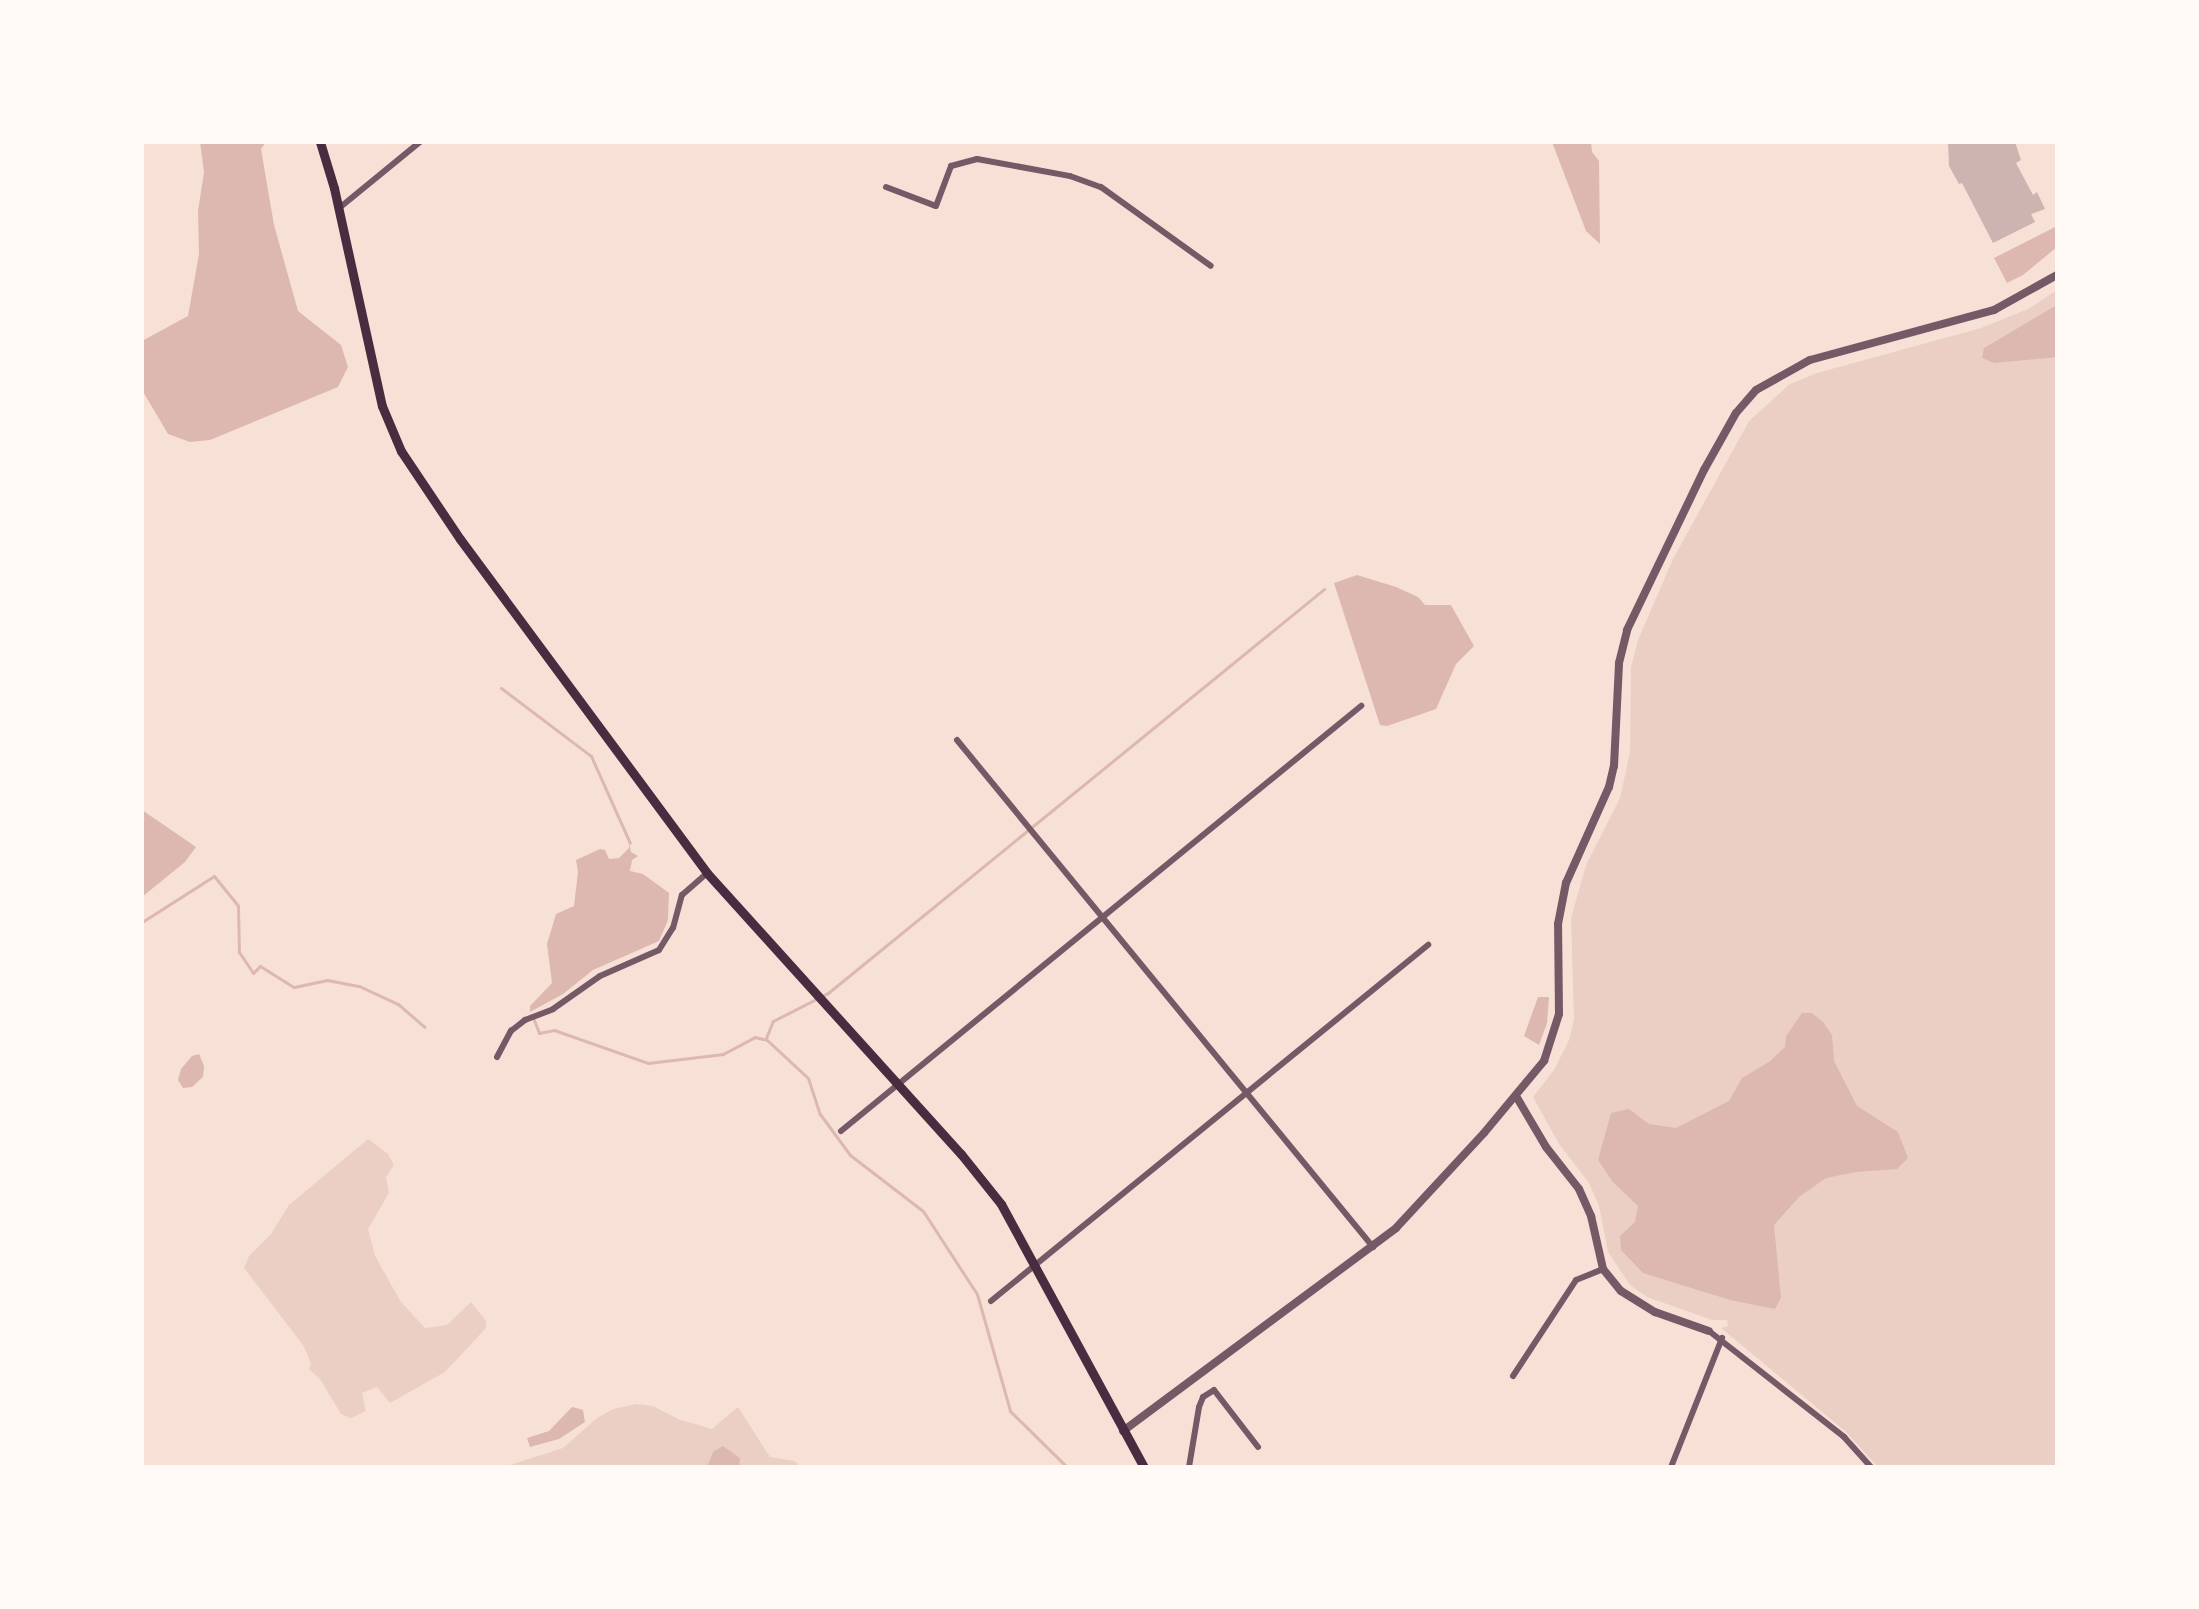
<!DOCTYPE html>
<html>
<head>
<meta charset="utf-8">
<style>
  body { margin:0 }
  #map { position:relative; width:2199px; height:1609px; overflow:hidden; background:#f7e1d7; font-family:"Varela Round",sans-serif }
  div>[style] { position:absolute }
  .green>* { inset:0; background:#ebcfc5 }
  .water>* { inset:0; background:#dcb8b0 }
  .stream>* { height:3px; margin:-1.5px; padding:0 1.5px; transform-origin:1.5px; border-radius:1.5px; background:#dcb8b0 }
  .building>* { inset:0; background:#ccb4b1 }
  .minor>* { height:6px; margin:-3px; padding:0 3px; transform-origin:3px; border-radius:3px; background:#755966 }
  .tertiary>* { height:8px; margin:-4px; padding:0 4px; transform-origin:4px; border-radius:4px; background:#755966 }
  .secondary>* { height:9px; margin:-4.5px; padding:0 4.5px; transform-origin:4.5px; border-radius:4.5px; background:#4a2c40 }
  span { translate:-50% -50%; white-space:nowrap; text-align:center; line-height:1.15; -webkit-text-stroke:6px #fffaf5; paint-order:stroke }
  .frame { position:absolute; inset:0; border:144px solid #fffaf5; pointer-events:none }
</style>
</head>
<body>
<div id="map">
  <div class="green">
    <i style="clip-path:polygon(2057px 290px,2057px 1467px,1878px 1467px,1845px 1431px,1721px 1328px,1728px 1326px,1727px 1320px,1712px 1320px,1647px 1297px,1630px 1285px,1608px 1252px,1599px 1206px,1589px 1183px,1559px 1144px,1533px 1097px,1554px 1070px,1569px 1040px,1574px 1019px,1571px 918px,1586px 865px,1620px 798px,1630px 752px,1631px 667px,1638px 640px,1673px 559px,1749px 421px,1790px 384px,1817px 373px,1981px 328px,2028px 309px)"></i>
    <i style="clip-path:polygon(368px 1139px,388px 1154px,394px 1165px,386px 1177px,389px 1193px,368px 1229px,375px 1256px,401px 1302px,425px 1328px,447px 1325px,471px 1302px,486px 1321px,486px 1328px,445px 1372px,390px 1403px,377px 1387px,362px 1393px,366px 1411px,351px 1418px,341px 1414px,320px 1379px,309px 1369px,311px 1363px,303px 1345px,244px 1268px,249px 1256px,271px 1234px,289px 1205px)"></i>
    <i style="clip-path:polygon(636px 1404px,653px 1406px,678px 1419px,712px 1429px,738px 1407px,770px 1457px,795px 1461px,800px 1467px,510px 1465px,563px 1448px,597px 1418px,613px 1409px)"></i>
  </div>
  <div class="water">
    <i style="clip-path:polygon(200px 142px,266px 142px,261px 149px,274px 225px,298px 311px,341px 345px,348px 367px,338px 387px,210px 440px,190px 442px,168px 434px,142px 390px,142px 341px,188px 316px,199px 254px,198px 211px,204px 172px)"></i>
    <i style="clip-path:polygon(1552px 142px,1591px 142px,1592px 152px,1599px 161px,1600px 244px,1586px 231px)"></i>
    <i style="clip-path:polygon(2055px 227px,2057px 247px,2023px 275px,2007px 283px,1994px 258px)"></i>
    <i style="clip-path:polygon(2057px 305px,2057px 357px,1994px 363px,1982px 358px,1984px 348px)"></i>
    <i style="clip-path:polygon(1357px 575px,1396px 587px,1418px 597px,1425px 605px,1451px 605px,1474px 646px,1456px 664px,1436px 709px,1387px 726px,1380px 725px,1334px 583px)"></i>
    <i style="clip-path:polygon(142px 810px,196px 847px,185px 862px,142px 897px)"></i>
    <i style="clip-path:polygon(629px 842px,631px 852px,638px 856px,632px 860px,630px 871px,643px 874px,669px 893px,668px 920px,659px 941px,593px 970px,563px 994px,530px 1012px,530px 1006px,552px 983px,547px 944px,556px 914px,574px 906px,578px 872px,576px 860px,600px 849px,605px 850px,609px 859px,619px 858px,629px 848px)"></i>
    <i style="clip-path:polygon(1538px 997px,1549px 997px,1547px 1023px,1539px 1045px,1524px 1036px)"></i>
    <i style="clip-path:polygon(1802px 1013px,1812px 1013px,1823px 1022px,1832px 1035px,1834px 1061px,1857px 1106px,1898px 1132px,1908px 1158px,1897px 1169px,1856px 1172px,1826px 1178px,1799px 1197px,1774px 1225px,1781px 1298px,1775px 1309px,1730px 1300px,1643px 1273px,1621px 1250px,1620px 1236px,1635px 1222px,1638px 1206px,1612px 1181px,1598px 1160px,1611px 1113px,1629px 1109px,1649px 1124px,1676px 1128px,1729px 1101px,1742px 1078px,1769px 1062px,1785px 1047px,1786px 1036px)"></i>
    <i style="clip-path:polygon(199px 1054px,204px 1066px,203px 1077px,192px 1087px,183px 1088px,178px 1080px,181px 1069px,192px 1056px)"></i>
    <i style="clip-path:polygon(572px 1407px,583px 1410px,585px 1422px,559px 1439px,530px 1447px,527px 1438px,549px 1431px)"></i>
    <i style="clip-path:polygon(723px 1446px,740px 1458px,739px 1467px,707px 1467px,713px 1452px)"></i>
  </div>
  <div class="stream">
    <i style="left:501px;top:688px;width:113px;rotate:37.1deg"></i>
    <i style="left:591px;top:756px;width:95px;rotate:65.9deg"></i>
    <i style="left:142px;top:922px;width:85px;rotate:-32.6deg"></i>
    <i style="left:214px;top:876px;width:38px;rotate:51deg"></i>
    <i style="left:238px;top:906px;width:46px;rotate:88.8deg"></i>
    <i style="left:239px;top:952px;width:25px;rotate:56deg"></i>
    <i style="left:253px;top:973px;width:10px;rotate:-45deg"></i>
    <i style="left:260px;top:966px;width:40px;rotate:32deg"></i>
    <i style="left:294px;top:987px;width:34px;rotate:-12deg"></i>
    <i style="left:327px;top:980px;width:33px;rotate:11deg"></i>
    <i style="left:359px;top:986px;width:43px;rotate:24.8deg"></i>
    <i style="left:398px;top:1004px;width:35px;rotate:41deg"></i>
    <i style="left:534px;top:1020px;width:14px;rotate:69deg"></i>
    <i style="left:539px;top:1033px;width:15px;rotate:-11deg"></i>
    <i style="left:554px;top:1030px;width:100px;rotate:19.3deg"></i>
    <i style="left:648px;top:1063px;width:76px;rotate:-6.8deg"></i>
    <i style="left:723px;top:1054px;width:36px;rotate:-28deg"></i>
    <i style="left:755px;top:1037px;width:12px;rotate:14deg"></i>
    <i style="left:767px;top:1040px;width:56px;rotate:42.8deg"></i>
    <i style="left:808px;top:1078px;width:38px;rotate:72deg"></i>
    <i style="left:820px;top:1114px;width:51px;rotate:53.8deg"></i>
    <i style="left:850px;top:1155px;width:92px;rotate:37.5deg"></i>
    <i style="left:923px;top:1211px;width:99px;rotate:57deg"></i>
    <i style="left:977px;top:1294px;width:122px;rotate:74.2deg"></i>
    <i style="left:1010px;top:1411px;width:80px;rotate:44.5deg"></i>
    <i style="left:766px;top:1038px;width:18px;rotate:-68deg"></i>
    <i style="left:773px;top:1021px;width:62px;rotate:-27deg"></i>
    <i style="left:828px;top:993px;width:640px;rotate:-39.16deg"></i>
  </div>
  <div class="building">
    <i style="clip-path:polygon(1948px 142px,2015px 142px,2021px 160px,2016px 163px,2033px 195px,2037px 192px,2045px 209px,2031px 214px,2035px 222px,1993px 243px,1962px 183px,1959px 184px,1949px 166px)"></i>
  </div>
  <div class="minor">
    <i style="left:886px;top:187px;width:53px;rotate:20.8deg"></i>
    <i style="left:936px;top:206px;width:43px;rotate:-69.4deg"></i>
    <i style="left:951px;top:166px;width:27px;rotate:-15deg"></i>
    <i style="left:977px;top:159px;width:95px;rotate:10.4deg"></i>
    <i style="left:1070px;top:176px;width:33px;rotate:20deg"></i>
    <i style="left:1101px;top:187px;width:135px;rotate:35.7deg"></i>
    <i style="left:338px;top:209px;width:106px;rotate:-39.3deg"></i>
    <i style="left:957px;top:740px;width:656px;rotate:50.63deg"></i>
    <i style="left:497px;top:1057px;width:30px;rotate:-62deg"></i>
    <i style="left:511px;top:1031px;width:18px;rotate:-38deg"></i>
    <i style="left:525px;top:1020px;width:30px;rotate:-21deg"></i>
    <i style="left:553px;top:1009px;width:57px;rotate:-35.1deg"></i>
    <i style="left:600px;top:976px;width:64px;rotate:-23.8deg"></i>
    <i style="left:659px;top:950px;width:26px;rotate:-58deg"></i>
    <i style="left:673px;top:928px;width:34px;rotate:-75deg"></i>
    <i style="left:682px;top:895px;width:33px;rotate:-41deg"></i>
    <i style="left:841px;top:1131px;width:672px;rotate:-39.26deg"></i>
    <i style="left:991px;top:1301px;width:564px;rotate:-39.17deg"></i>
    <i style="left:1709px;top:1331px;width:172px;rotate:38.1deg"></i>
    <i style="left:1844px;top:1437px;width:40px;rotate:48deg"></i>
    <i style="left:1513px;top:1376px;width:115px;rotate:-56.7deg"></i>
    <i style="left:1576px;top:1280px;width:29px;rotate:-22deg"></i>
    <i style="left:1189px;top:1467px;width:61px;rotate:-80.5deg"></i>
    <i style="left:1199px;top:1407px;width:11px;rotate:-68deg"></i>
    <i style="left:1203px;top:1397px;width:13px;rotate:-32deg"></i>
    <i style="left:1214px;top:1390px;width:72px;rotate:52.3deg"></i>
    <i style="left:1671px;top:1467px;width:139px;rotate:-68.4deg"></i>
  </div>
  <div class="tertiary">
    <i style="left:1516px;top:1096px;width:59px;rotate:59.5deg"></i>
    <i style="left:1546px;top:1147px;width:53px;rotate:51.8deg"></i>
    <i style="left:1579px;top:1189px;width:30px;rotate:66deg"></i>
    <i style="left:1591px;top:1216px;width:54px;rotate:77.2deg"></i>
    <i style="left:1603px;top:1269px;width:28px;rotate:51deg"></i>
    <i style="left:1621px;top:1291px;width:40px;rotate:32deg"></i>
    <i style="left:1655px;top:1312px;width:57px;rotate:19.4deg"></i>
    <i style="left:1123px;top:1431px;width:340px;rotate:-36.6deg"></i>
    <i style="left:1396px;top:1228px;width:129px;rotate:-47.2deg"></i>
    <i style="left:1484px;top:1133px;width:94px;rotate:-50.2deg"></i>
    <i style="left:1544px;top:1061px;width:49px;rotate:-72.3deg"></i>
    <i style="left:1559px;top:1014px;width:90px;rotate:-90.6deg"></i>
    <i style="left:1558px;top:924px;width:42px;rotate:-79deg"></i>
    <i style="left:1566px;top:883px;width:105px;rotate:-65.9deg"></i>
    <i style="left:1609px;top:787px;width:22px;rotate:-77deg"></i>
    <i style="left:1614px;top:766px;width:103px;rotate:-87.2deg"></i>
    <i style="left:1619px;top:663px;width:34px;rotate:-76deg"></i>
    <i style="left:1627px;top:630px;width:178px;rotate:-64.3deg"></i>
    <i style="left:1704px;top:470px;width:65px;rotate:-60.7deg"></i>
    <i style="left:1736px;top:413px;width:30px;rotate:-49deg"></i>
    <i style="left:1756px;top:390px;width:62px;rotate:-29.1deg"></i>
    <i style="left:1810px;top:360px;width:191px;rotate:-15.2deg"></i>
    <i style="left:1994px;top:310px;width:72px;rotate:-29.1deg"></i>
  </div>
  <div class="secondary">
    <i style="left:320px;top:142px;width:48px;rotate:73.1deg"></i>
    <i style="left:334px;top:188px;width:223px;rotate:77.6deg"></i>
    <i style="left:382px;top:406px;width:49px;rotate:67.1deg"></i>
    <i style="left:401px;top:451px;width:106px;rotate:56.2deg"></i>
    <i style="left:460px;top:539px;width:415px;rotate:53.5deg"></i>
    <i style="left:707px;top:873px;width:379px;rotate:47.9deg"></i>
    <i style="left:961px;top:1154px;width:64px;rotate:51.3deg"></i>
    <i style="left:1001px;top:1204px;width:299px;rotate:61.5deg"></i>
  </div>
  <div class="frame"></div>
</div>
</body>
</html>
